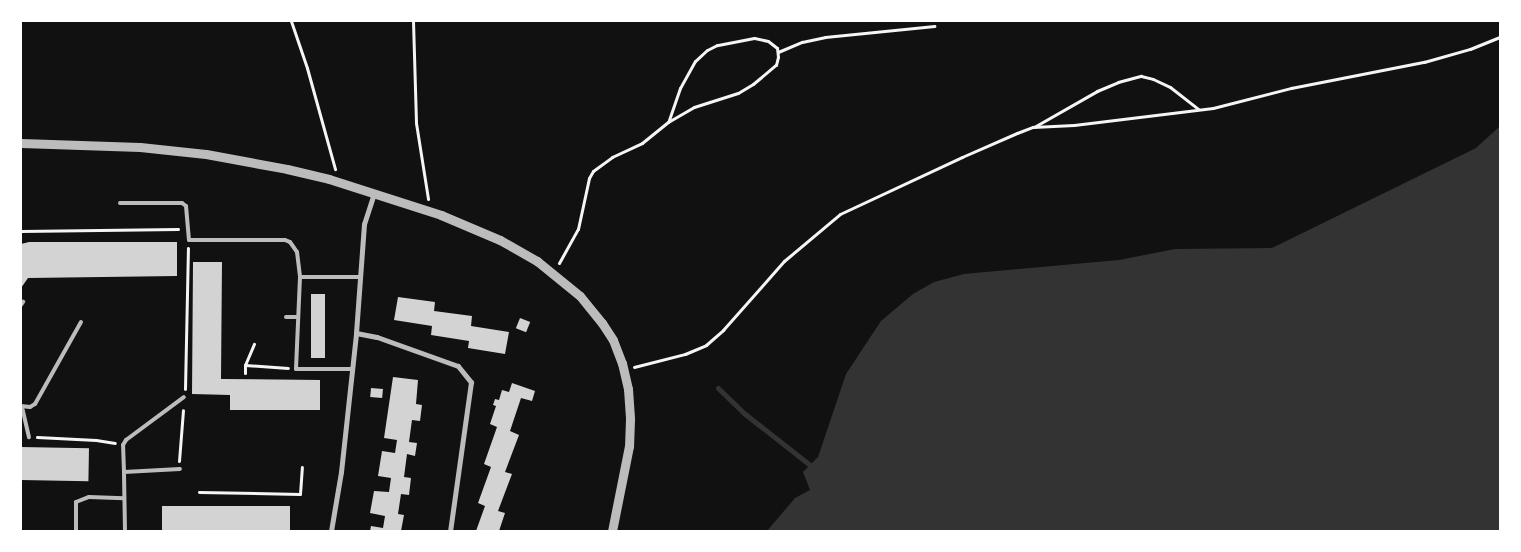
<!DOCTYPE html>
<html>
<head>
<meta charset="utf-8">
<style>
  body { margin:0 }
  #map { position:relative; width:1521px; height:552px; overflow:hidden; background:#111; font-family:Karla,sans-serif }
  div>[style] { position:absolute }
  .water>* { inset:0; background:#333 }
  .stream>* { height:5px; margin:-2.5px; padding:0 2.5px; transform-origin:2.5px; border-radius:2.5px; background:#333 }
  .building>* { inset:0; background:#d3d3d3; transform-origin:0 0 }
  .path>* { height:3px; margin:-1.5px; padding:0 1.5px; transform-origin:1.5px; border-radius:1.5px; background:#f5f5f5 }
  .service>* { height:4px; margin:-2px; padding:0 2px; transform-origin:2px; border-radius:2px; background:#bcbcbc }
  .minor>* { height:5px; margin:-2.5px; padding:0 2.5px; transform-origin:2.5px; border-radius:2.5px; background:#bcbcbc }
  .tertiary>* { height:9px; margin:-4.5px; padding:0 4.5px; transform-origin:4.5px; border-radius:4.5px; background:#bcbcbc }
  span { translate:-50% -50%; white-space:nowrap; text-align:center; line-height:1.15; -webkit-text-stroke:4px #fff; paint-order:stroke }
  .frame { position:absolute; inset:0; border:22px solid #fff; pointer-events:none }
</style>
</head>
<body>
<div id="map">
  <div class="water">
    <i style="clip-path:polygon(1500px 126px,1500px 531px,767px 531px,795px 498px,810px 490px,803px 472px,818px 457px,846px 374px,881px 321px,913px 294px,934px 282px,964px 274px,1119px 260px,1175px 249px,1272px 248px,1476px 148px)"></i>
  </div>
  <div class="stream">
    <i style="left:718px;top:388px;width:37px;rotate:44deg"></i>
    <i style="left:745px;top:414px;width:83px;rotate:38.1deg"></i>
  </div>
  <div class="building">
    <i style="clip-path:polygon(29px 242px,177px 242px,177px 276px,28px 278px,21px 288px,21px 244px)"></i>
    <i style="clip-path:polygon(193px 262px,222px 262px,221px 379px,320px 380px,320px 410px,230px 410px,230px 395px,192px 394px)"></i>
    <i style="left:311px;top:294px;width:14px;height:64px"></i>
    <i style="clip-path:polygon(398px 297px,435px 302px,434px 311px,472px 316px,471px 326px,509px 332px,505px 354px,468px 348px,469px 341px,431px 335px,432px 326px,394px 320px)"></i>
    <i style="left:520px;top:318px;width:11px;height:11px;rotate:22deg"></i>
    <i style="clip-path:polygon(393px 377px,418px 380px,416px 404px,422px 405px,420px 421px,412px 420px,409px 442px,417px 443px,415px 456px,407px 454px,404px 477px,411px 478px,409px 495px,401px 494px,398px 514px,404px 515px,401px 531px,370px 531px,371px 526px,383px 528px,385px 516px,370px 513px,374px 491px,389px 492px,391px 478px,378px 476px,382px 451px,395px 453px,397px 440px,384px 438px)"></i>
    <i style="clip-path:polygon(512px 383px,535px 391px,532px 401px,521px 398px,510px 431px,519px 435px,505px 472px,512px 474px,498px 511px,505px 513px,499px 531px,476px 531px,485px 506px,478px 503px,491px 467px,484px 464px,497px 427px,490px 424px,496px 406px,493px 405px,495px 399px,499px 400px,502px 390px,509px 392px)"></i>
    <i style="left:371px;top:388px;width:12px;height:9px;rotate:5deg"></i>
    <i style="left:21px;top:447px;width:68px;height:33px;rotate:1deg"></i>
    <i style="left:162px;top:506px;width:128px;height:25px"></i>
  </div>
  <div class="path">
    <i style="left:291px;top:21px;width:50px;rotate:71.2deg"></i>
    <i style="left:307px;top:68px;width:105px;rotate:74.5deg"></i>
    <i style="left:413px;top:21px;width:102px;rotate:88.3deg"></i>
    <i style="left:416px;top:123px;width:77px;rotate:81deg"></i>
    <i style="left:778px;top:52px;width:26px;rotate:-23deg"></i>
    <i style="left:802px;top:42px;width:24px;rotate:-12deg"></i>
    <i style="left:825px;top:37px;width:110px;rotate:-5.8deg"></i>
    <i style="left:1034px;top:127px;width:73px;rotate:-29.7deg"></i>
    <i style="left:1097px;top:91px;width:23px;rotate:-23deg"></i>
    <i style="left:1118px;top:82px;width:24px;rotate:-15deg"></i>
    <i style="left:1141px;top:76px;width:12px;rotate:14deg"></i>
    <i style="left:1153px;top:79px;width:19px;rotate:25deg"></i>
    <i style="left:1170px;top:87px;width:36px;rotate:38deg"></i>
    <i style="left:21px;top:231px;width:157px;rotate:-0.7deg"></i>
    <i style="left:559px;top:263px;width:39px;rotate:-61deg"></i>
    <i style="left:578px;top:229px;width:52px;rotate:-77.8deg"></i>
    <i style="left:589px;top:178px;width:8px;rotate:-60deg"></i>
    <i style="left:593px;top:171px;width:24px;rotate:-36deg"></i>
    <i style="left:612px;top:157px;width:33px;rotate:-25deg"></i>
    <i style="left:642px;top:143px;width:33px;rotate:-39deg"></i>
    <i style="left:668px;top:122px;width:30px;rotate:-30deg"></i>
    <i style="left:694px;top:107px;width:46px;rotate:-17.7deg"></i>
    <i style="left:738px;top:93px;width:17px;rotate:-31deg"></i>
    <i style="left:753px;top:84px;width:30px;rotate:-40deg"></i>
    <i style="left:776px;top:65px;width:8px;rotate:-76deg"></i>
    <i style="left:778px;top:57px;width:9px;rotate:-96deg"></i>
    <i style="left:777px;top:48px;width:11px;rotate:-142deg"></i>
    <i style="left:768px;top:41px;width:14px;rotate:-168deg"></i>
    <i style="left:754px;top:38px;width:38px;rotate:169deg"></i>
    <i style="left:717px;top:45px;width:11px;rotate:153deg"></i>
    <i style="left:707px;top:50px;width:16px;rotate:137deg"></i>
    <i style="left:695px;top:61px;width:31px;rotate:119deg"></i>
    <i style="left:680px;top:88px;width:36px;rotate:109deg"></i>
    <i style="left:245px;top:365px;width:43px;rotate:4deg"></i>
    <i style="left:634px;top:367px;width:53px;rotate:-14.3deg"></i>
    <i style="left:685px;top:354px;width:23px;rotate:-23deg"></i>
    <i style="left:706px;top:345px;width:23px;rotate:-41deg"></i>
    <i style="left:723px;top:330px;width:92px;rotate:-48.5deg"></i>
    <i style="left:784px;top:261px;width:73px;rotate:-40deg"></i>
    <i style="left:840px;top:214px;width:135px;rotate:-25deg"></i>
    <i style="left:962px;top:157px;width:60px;rotate:-23.6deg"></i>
    <i style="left:1017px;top:133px;width:17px;rotate:-21deg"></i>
    <i style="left:1033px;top:127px;width:41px;rotate:-2.8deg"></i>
    <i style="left:1074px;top:125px;width:140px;rotate:-7deg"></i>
    <i style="left:1213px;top:108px;width:81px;rotate:-14.4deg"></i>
    <i style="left:1291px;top:88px;width:136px;rotate:-11.1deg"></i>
    <i style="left:1424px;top:62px;width:48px;rotate:-15.8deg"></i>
    <i style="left:1470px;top:49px;width:32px;rotate:-22deg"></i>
    <i style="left:245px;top:373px;width:8px;rotate:-90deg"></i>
    <i style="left:245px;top:365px;width:23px;rotate:-67deg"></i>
    <i style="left:185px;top:389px;width:141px;rotate:-88.8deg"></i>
    <i style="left:37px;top:437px;width:59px;rotate:2.9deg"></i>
    <i style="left:96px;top:440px;width:19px;rotate:9deg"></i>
    <i style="left:179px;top:461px;width:51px;rotate:-85.5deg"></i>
    <i style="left:199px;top:492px;width:101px;rotate:1.1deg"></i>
    <i style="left:300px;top:494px;width:27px;rotate:-86deg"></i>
  </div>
  <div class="service">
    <i style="left:120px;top:203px;width:62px"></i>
    <i style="left:182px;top:203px;width:5px;rotate:37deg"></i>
    <i style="left:186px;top:206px;width:34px;rotate:85deg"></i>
    <i style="left:189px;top:240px;width:96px"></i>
    <i style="left:285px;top:240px;width:5px;rotate:22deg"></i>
    <i style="left:290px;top:242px;width:12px;rotate:55deg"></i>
    <i style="left:297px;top:252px;width:25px;rotate:83deg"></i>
    <i style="left:300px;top:277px;width:92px;rotate:92.5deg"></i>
    <i style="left:296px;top:369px;width:56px"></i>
    <i style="left:300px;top:277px;width:61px"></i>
    <i style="left:21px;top:305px;width:4px;rotate:-56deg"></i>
    <i style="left:286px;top:317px;width:12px"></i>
    <i style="left:21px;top:406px;width:9px;rotate:6deg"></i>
    <i style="left:30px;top:407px;width:6px;rotate:-31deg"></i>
    <i style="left:35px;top:404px;width:94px;rotate:-60.7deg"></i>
    <i style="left:22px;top:407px;width:31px;rotate:77deg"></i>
    <i style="left:124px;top:472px;width:27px;rotate:-92deg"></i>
    <i style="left:123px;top:445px;width:6px;rotate:-59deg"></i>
    <i style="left:126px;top:440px;width:72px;rotate:-36.6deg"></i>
    <i style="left:76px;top:531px;width:29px;rotate:-90deg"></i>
    <i style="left:76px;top:502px;width:14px;rotate:-21deg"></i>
    <i style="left:89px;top:497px;width:35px;rotate:2deg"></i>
    <i style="left:125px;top:531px;width:59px;rotate:-91deg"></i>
    <i style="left:124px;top:472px;width:56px;rotate:-3.1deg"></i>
  </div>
  <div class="minor">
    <i style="left:356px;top:333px;width:21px;rotate:11deg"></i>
    <i style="left:377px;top:337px;width:86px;rotate:19.7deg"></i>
    <i style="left:458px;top:366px;width:21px;rotate:51deg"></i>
    <i style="left:471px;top:382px;width:150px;rotate:98deg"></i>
    <i style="left:331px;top:531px;width:60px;rotate:-80.4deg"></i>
    <i style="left:341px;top:472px;width:140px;rotate:-83.8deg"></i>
    <i style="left:356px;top:333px;width:109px;rotate:-85.8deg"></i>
    <i style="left:364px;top:224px;width:33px;rotate:-72deg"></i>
  </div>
  <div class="tertiary">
    <i style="left:21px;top:143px;width:119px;rotate:1.9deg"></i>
    <i style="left:140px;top:147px;width:66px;rotate:6.1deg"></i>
    <i style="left:206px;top:154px;width:82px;rotate:10.5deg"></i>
    <i style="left:287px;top:169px;width:43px;rotate:13.4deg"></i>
    <i style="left:329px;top:179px;width:118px;rotate:17.8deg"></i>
    <i style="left:441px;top:215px;width:64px;rotate:23deg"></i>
    <i style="left:500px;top:240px;width:43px;rotate:29.6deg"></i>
    <i style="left:537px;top:261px;width:55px;rotate:39.1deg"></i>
    <i style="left:580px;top:296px;width:35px;rotate:51deg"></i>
    <i style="left:602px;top:323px;width:20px;rotate:57deg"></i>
    <i style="left:613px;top:340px;width:25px;rotate:69deg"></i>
    <i style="left:622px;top:363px;width:27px;rotate:77deg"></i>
    <i style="left:628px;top:389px;width:30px;rotate:86deg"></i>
    <i style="left:630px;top:419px;width:27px;rotate:92deg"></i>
    <i style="left:629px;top:446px;width:87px;rotate:101.3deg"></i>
  </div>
  <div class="frame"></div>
</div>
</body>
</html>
